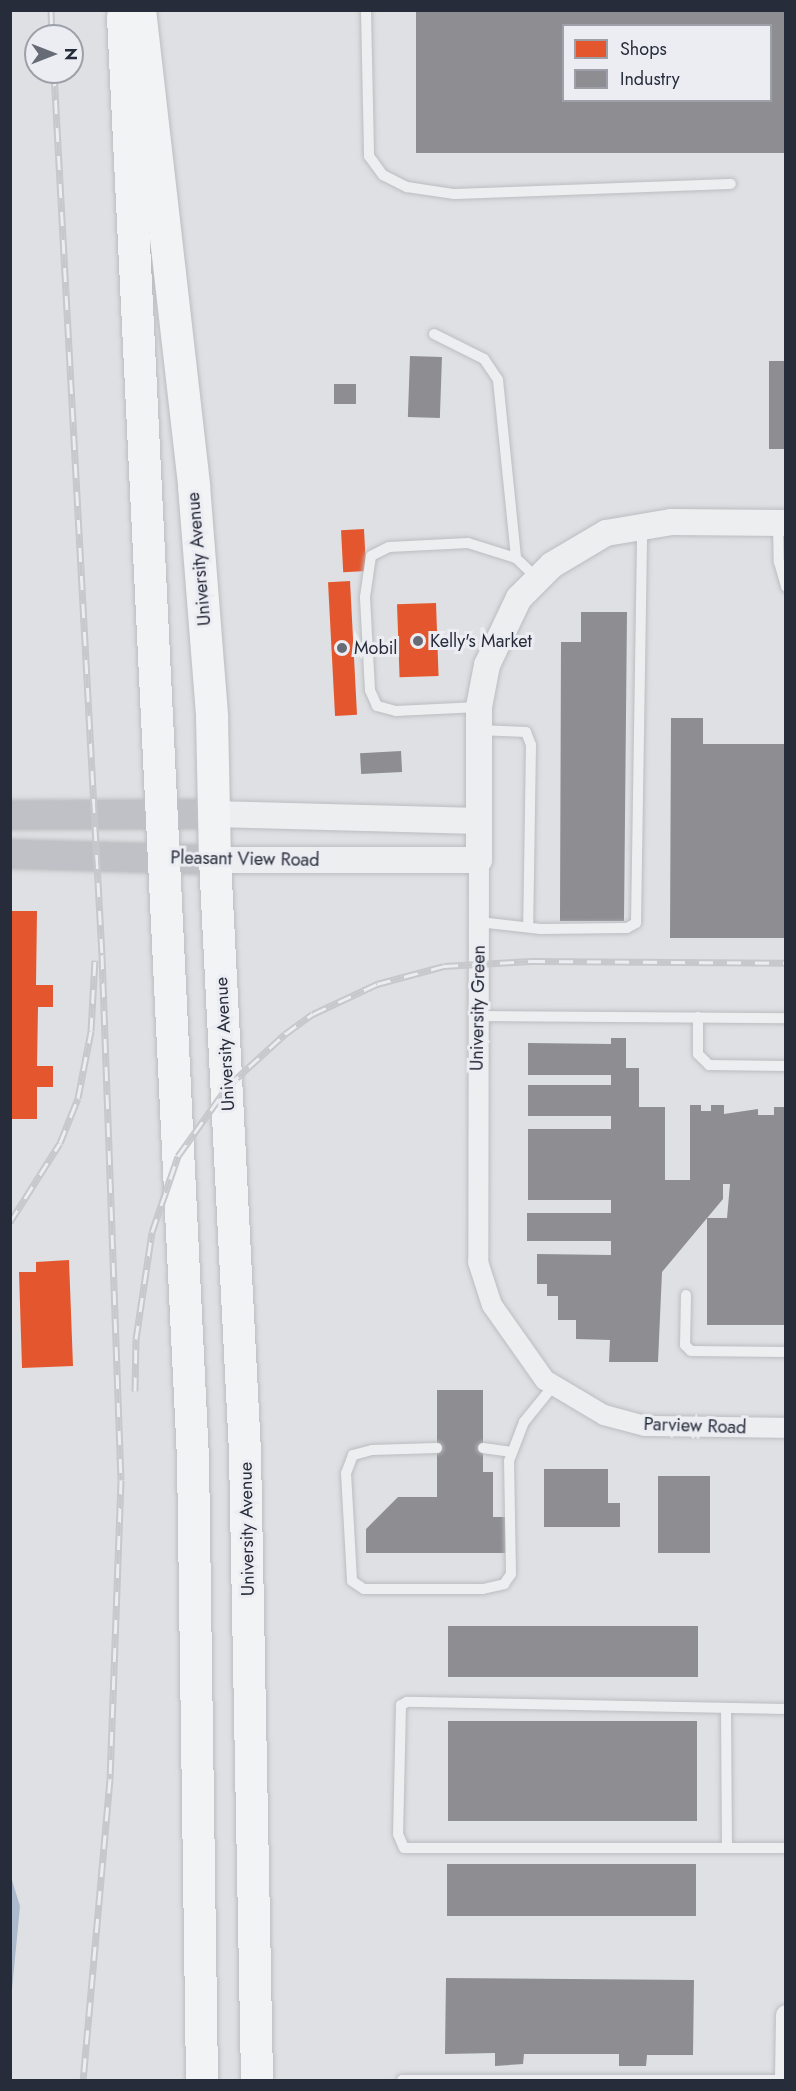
<!DOCTYPE html>
<html>
<head>
<meta charset="utf-8">
<style>
  body { margin:0 }
  #map { position:relative; width:796px; height:2091px; overflow:hidden; background:#dee0e3; font-family:Jost,sans-serif }
  div>[style] { position:absolute }
  .water>* { inset:0; background:#adbacd }
  .shops>* { inset:0; background:#e4572e; transform-origin:0 0 }
  .industry>* { inset:0; background:#8d8d92; transform-origin:0 0 }
  .roads { filter:drop-shadow(0 0 2px #bbbdc0) drop-shadow(0 0 2px #bbbdc0) }
  .service>* { height:10px; margin:-5px; padding:0 5px; transform-origin:5px; border-radius:5px; background:#edeef0 }
  .minor>* { height:20px; margin:-10px; padding:0 10px; transform-origin:10px; border-radius:10px; background:#edeef0 }
  .tertiary>* { height:26px; margin:-13px; padding:0 13px; transform-origin:13px; border-radius:13px; background:#edeef0 }
  .secondary>* { height:28px; margin:-14px; padding:0 14px; transform-origin:14px; border-radius:14px; background:#bfc1c6 }
  .primary>* { height:32px; margin:-16px; padding:0 16px; transform-origin:16px; border-radius:16px; background:#f2f3f4 }
  .rail>* { height:7px; margin-top:-3.5px; transform-origin:0; background:repeating-linear-gradient(90deg,#ebedf3 0 14px,#c6c8cb 0 28px); box-sizing:border-box; border-block:2px solid #c6c8cb }
  .dots>* { width:16px; height:16px; translate:-50% -50%; box-sizing:border-box; border:3px solid #ebedf3; border-radius:50% }
  span { translate:-50% -50%; white-space:nowrap; text-align:center; line-height:1.15; -webkit-text-stroke:6px #ebedf3; paint-order:stroke }
  .street-label { font-size:18px; color:#272c3a }
  .poi-label { font-size:18px; color:#272c3a }
  .left { translate:0 -50%; text-align:left }
  .frame { position:absolute; inset:0; border:12px solid #272c3a; pointer-events:none }
  .legend { position:absolute; left:562px; top:24px; width:210px; height:78px; box-sizing:border-box; background:#ebedf3; border:2px solid #9da0a9; margin:0; padding:8px 10px; list-style:none; font-size:18px; color:#272c3a }
  .legend li { display:flex; align-items:center; gap:12px; height:30px }
  .legend b { width:30px; border:2px solid #9da0a9 }
  .north { position:absolute; left:24px; top:24px; width:60px; height:60px; box-sizing:border-box; background:#ebedf3; border:2px solid #9da0a9; border-radius:50%; rotate:90deg; font-size:16px; font-weight:700; line-height:24px; text-align:center; color:#272c3a }
  .north::after { content:''; display:block; margin:auto; width:21px; height:27px; background:#676b75; clip-path:polygon(50% 0,100% 100%,50% 72%,0 100%) }
</style>
</head>
<body>
<div id="map">
  <div class="water">
    <i style="clip-path:polygon(11px 1877px,20px 1906px,11px 2000px,10px 1877px)"></i>
  </div>
  <div class="shops">
    <i style="left:364px;top:529px;width:42px;height:23px;rotate:87deg"></i>
    <i style="left:350px;top:581px;width:134px;height:22px;rotate:87deg"></i>
    <i style="left:436px;top:603px;width:73px;height:39px;rotate:88deg"></i>
    <i style="clip-path:polygon(10px 911px,37px 911px,36px 985px,53px 985px,53px 1007px,38px 1007px,37px 1066px,53px 1066px,53px 1087px,37px 1087px,37px 1119px,10px 1119px)"></i>
    <i style="clip-path:polygon(69px 1260px,73px 1366px,22px 1368px,19px 1272px,36px 1272px,36px 1262px)"></i>
  </div>
  <div class="industry">
    <i style="clip-path:polygon(evenodd,416px 10px,786px 10px,786px 153px,416px 153px,416px 10px,564px 26px,770px 26px,770px 100px,564px 100px,564px 26px)"></i>
    <i style="left:410px;top:356px;width:32px;height:61px;rotate:2deg"></i>
    <i style="left:769px;top:361px;width:17px;height:88px"></i>
    <i style="left:334px;top:384px;width:22px;height:20px"></i>
    <i style="clip-path:polygon(581px 612px,627px 612px,624px 921px,560px 921px,561px 642px,581px 642px)"></i>
    <i style="clip-path:polygon(671px 718px,703px 718px,703px 744px,786px 744px,786px 938px,670px 938px)"></i>
    <i style="left:401px;top:751px;width:21px;height:41px;rotate:87deg"></i>
    <i style="clip-path:polygon(611px 1038px,626px 1038px,626px 1068px,639px 1068px,639px 1107px,665px 1107px,665px 1180px,690px 1180px,690px 1105px,701px 1105px,701px 1111px,711px 1111px,711px 1105px,724px 1105px,724px 1114px,758px 1109px,758px 1115px,774px 1115px,774px 1107px,786px 1107px,786px 1325px,707px 1325px,707px 1218px,727px 1218px,730px 1184px,723px 1184px,723px 1199px,662px 1272px,658px 1362px,609px 1362px,610px 1340px,576px 1339px,576px 1320px,558px 1320px,558px 1296px,547px 1296px,547px 1284px,537px 1284px,537px 1254px,611px 1255px,611px 1241px,527px 1241px,527px 1213px,611px 1213px,611px 1200px,528px 1200px,528px 1129px,611px 1129px,611px 1116px,528px 1116px,528px 1085px,611px 1085px,611px 1075px,528px 1075px,528px 1043px,611px 1044px)"></i>
    <i style="clip-path:polygon(437px 1390px,483px 1390px,483px 1472px,493px 1472px,493px 1517px,506px 1517px,506px 1553px,366px 1553px,366px 1529px,398px 1497px,437px 1497px)"></i>
    <i style="clip-path:polygon(544px 1469px,608px 1469px,608px 1503px,620px 1503px,620px 1527px,544px 1527px)"></i>
    <i style="left:658px;top:1476px;width:52px;height:77px"></i>
    <i style="left:448px;top:1626px;width:250px;height:51px"></i>
    <i style="left:448px;top:1721px;width:249px;height:100px"></i>
    <i style="left:447px;top:1864px;width:249px;height:52px"></i>
    <i style="clip-path:polygon(446px 1978px,694px 1980px,693px 2055px,647px 2055px,646px 2066px,619px 2066px,619px 2054px,524px 2054px,523px 2064px,495px 2066px,495px 2053px,445px 2054px)"></i>
  </div>
  <div class="roads">
    <div class="service">
      <i style="left:366px;top:10px;width:146px;rotate:88.8deg"></i>
      <i style="left:369px;top:156px;width:24px;rotate:54deg"></i>
      <i style="left:383px;top:175px;width:27px;rotate:27deg"></i>
      <i style="left:407px;top:187px;width:48px;rotate:8.5deg"></i>
      <i style="left:454px;top:194px;width:277px;rotate:-2.1deg"></i>
      <i style="left:434px;top:334px;width:56px;rotate:26.6deg"></i>
      <i style="left:484px;top:359px;width:25px;rotate:56deg"></i>
      <i style="left:498px;top:380px;width:179px;rotate:84.2deg"></i>
      <i style="left:778px;top:523px;width:39px;rotate:89deg"></i>
      <i style="left:779px;top:562px;width:26px;rotate:74deg"></i>
      <i style="left:478px;top:707px;width:82px;rotate:177.2deg"></i>
      <i style="left:396px;top:711px;width:20px;rotate:-165deg"></i>
      <i style="left:377px;top:706px;width:17px;rotate:-114deg"></i>
      <i style="left:370px;top:690px;width:93px;rotate:-93.1deg"></i>
      <i style="left:365px;top:597px;width:41px;rotate:-81.7deg"></i>
      <i style="left:371px;top:556px;width:20px;rotate:-27deg"></i>
      <i style="left:389px;top:547px;width:79px;rotate:-2.9deg"></i>
      <i style="left:468px;top:543px;width:50px;rotate:17.4deg"></i>
      <i style="left:516px;top:558px;width:30px;rotate:44deg"></i>
      <i style="left:479px;top:730px;width:47px;rotate:2.4deg"></i>
      <i style="left:526px;top:732px;width:14px;rotate:69deg"></i>
      <i style="left:531px;top:745px;width:181px;rotate:90.9deg"></i>
      <i style="left:479px;top:922px;width:62px;rotate:6.4deg"></i>
      <i style="left:541px;top:929px;width:86px;rotate:-0.7deg"></i>
      <i style="left:627px;top:928px;width:10px;rotate:-29deg"></i>
      <i style="left:636px;top:923px;width:397px;rotate:-89.1deg"></i>
      <i style="left:478px;top:1016px;width:308px;rotate:0.4deg"></i>
      <i style="left:698px;top:1017px;width:37px;rotate:90deg"></i>
      <i style="left:698px;top:1054px;width:16px;rotate:45deg"></i>
      <i style="left:709px;top:1065px;width:77px;rotate:0.7deg"></i>
      <i style="left:686px;top:1295px;width:50px;rotate:91.1deg"></i>
      <i style="left:685px;top:1345px;width:8px;rotate:45deg"></i>
      <i style="left:691px;top:1351px;width:95px;rotate:0.6deg"></i>
      <i style="left:437px;top:1448px;width:65px;rotate:178.2deg"></i>
      <i style="left:372px;top:1450px;width:20px;rotate:165deg"></i>
      <i style="left:353px;top:1455px;width:19px;rotate:111deg"></i>
      <i style="left:346px;top:1473px;width:108px;rotate:86.8deg"></i>
      <i style="left:352px;top:1581px;width:14px;rotate:34deg"></i>
      <i style="left:364px;top:1589px;width:119px"></i>
      <i style="left:483px;top:1589px;width:22px;rotate:-13deg"></i>
      <i style="left:504px;top:1584px;width:12px;rotate:-55deg"></i>
      <i style="left:511px;top:1574px;width:113px;rotate:-91deg"></i>
      <i style="left:509px;top:1461px;width:42px;rotate:-69deg"></i>
      <i style="left:524px;top:1422px;width:48px;rotate:-51deg"></i>
      <i style="left:483px;top:1448px;width:29px;rotate:8deg"></i>
      <i style="left:726px;top:1708px;width:140px;rotate:89.6deg"></i>
      <i style="left:786px;top:1709px;width:379px;rotate:-178.9deg"></i>
      <i style="left:407px;top:1702px;width:7px;rotate:153deg"></i>
      <i style="left:401px;top:1705px;width:129px;rotate:91.3deg"></i>
      <i style="left:398px;top:1834px;width:15px;rotate:67deg"></i>
      <i style="left:404px;top:1848px;width:382px"></i>
      <i style="left:402px;top:2080px;width:320px"></i>
      <i style="left:722px;top:2080px;width:63px"></i>
    </div>
    <div class="minor">
      <i style="left:479px;top:860px;width:402px;rotate:90.1deg"></i>
      <i style="left:478px;top:1262px;width:45px;rotate:72deg"></i>
      <i style="left:492px;top:1305px;width:92px;rotate:54.8deg"></i>
      <i style="left:545px;top:1380px;width:69px;rotate:30.7deg"></i>
      <i style="left:604px;top:1415px;width:42px;rotate:15deg"></i>
      <i style="left:645px;top:1426px;width:141px;rotate:0.8deg"></i>
      <i style="left:785px;top:2080px;width:65px;rotate:-89.1deg"></i>
    </div>
    <div class="tertiary">
      <i style="left:214px;top:814px;width:265px;rotate:1.5deg"></i>
      <i style="left:215px;top:860px;width:264px"></i>
      <i style="left:479px;top:860px;width:153px;rotate:-90deg"></i>
      <i style="left:479px;top:707px;width:43px;rotate:-79.2deg"></i>
      <i style="left:487px;top:665px;width:74px;rotate:-64.5deg"></i>
      <i style="left:519px;top:598px;width:47px;rotate:-45deg"></i>
      <i style="left:552px;top:565px;width:63px;rotate:-30.7deg"></i>
      <i style="left:606px;top:533px;width:67px;rotate:-9.5deg"></i>
      <i style="left:672px;top:522px;width:114px;rotate:0.5deg"></i>
    </div>
    <div class="secondary">
      <i style="left:10px;top:815px;width:204px;rotate:-0.3deg"></i>
      <i style="left:10px;top:854px;width:205px;rotate:1.7deg"></i>
    </div>
    <div class="primary">
      <i style="left:140px;top:10px;width:479px;rotate:83.5deg"></i>
      <i style="left:194px;top:486px;width:232px;rotate:85.5deg"></i>
      <i style="left:212px;top:717px;width:143px;rotate:88.8deg"></i>
      <i style="left:215px;top:860px;width:594px;rotate:87.1deg"></i>
      <i style="left:245px;top:1453px;width:627px;rotate:88.9deg"></i>
      <i style="left:123px;top:17px;width:1443px;rotate:87.22deg"></i>
      <i style="left:193px;top:1458px;width:622px;rotate:89.17deg"></i>
    </div>
  </div>
  <div class="rail">
    <i style="left:51px;top:10px;width:26px;rotate:88deg"></i>
    <i style="left:54px;top:72px;width:884px;rotate:86.89deg"></i>
    <i style="left:102px;top:955px;width:525px;rotate:87.93deg"></i>
    <i style="left:121px;top:1480px;width:299px;rotate:92.1deg"></i>
    <i style="left:110px;top:1779px;width:302px;rotate:95.1deg"></i>
    <i style="left:10px;top:1222px;width:93px;rotate:-57.7deg"></i>
    <i style="left:60px;top:1143px;width:48px;rotate:-68.2deg"></i>
    <i style="left:78px;top:1098px;width:68px;rotate:-79deg"></i>
    <i style="left:91px;top:1031px;width:71px;rotate:-86.8deg"></i>
    <i style="left:135px;top:1391px;width:52px;rotate:-88.9deg"></i>
    <i style="left:136px;top:1339px;width:108px;rotate:-81.5deg"></i>
    <i style="left:152px;top:1232px;width:80px;rotate:-71.1deg"></i>
    <i style="left:178px;top:1156px;width:86px;rotate:-54.5deg"></i>
    <i style="left:228px;top:1086px;width:77px;rotate:-42.4deg"></i>
    <i style="left:285px;top:1034px;width:34px;rotate:-36deg"></i>
    <i style="left:313px;top:1014px;width:71px;rotate:-25.1deg"></i>
    <i style="left:377px;top:984px;width:69px;rotate:-15deg"></i>
    <i style="left:444px;top:966px;width:87px;rotate:-3.3deg"></i>
    <i style="left:531px;top:961px;width:255px;rotate:0.4deg"></i>
  </div>
  <div class="dots">
    <i style="left:418px;top:641px;background:#676b75"></i>
    <i style="left:342px;top:648px;background:#676b75"></i>
  </div>
  <div class="street-label">
    <span style="left:199px;top:559px;rotate:-95deg">University Avenue</span>
    <span style="left:245px;top:859px;rotate:1deg">Pleasant View Road</span>
    <span style="left:478px;top:1008px;rotate:-89deg">University Green</span>
    <span style="left:225px;top:1044px;rotate:-93deg">University Avenue</span>
    <span style="left:695px;top:1426px;rotate:2deg">Parview Road</span>
    <span style="left:247px;top:1529px;rotate:-91deg">University Avenue</span>
  </div>
  <div class="poi-label">
    <span class="left" style="left:430px;top:641px">Kelly's Market</span>
    <span class="left" style="left:354px;top:648px">Mobil</span>
  </div>
  <div class="frame"></div>
  <ul class="legend">
  <li><b style="height:16px;background:#e4572e"></b>Shops</li>
  <li><b style="height:16px;background:#8d8d92"></b>Industry</li>
  </ul>
  <div class="north">N</div>
</div>
</body>
</html>
